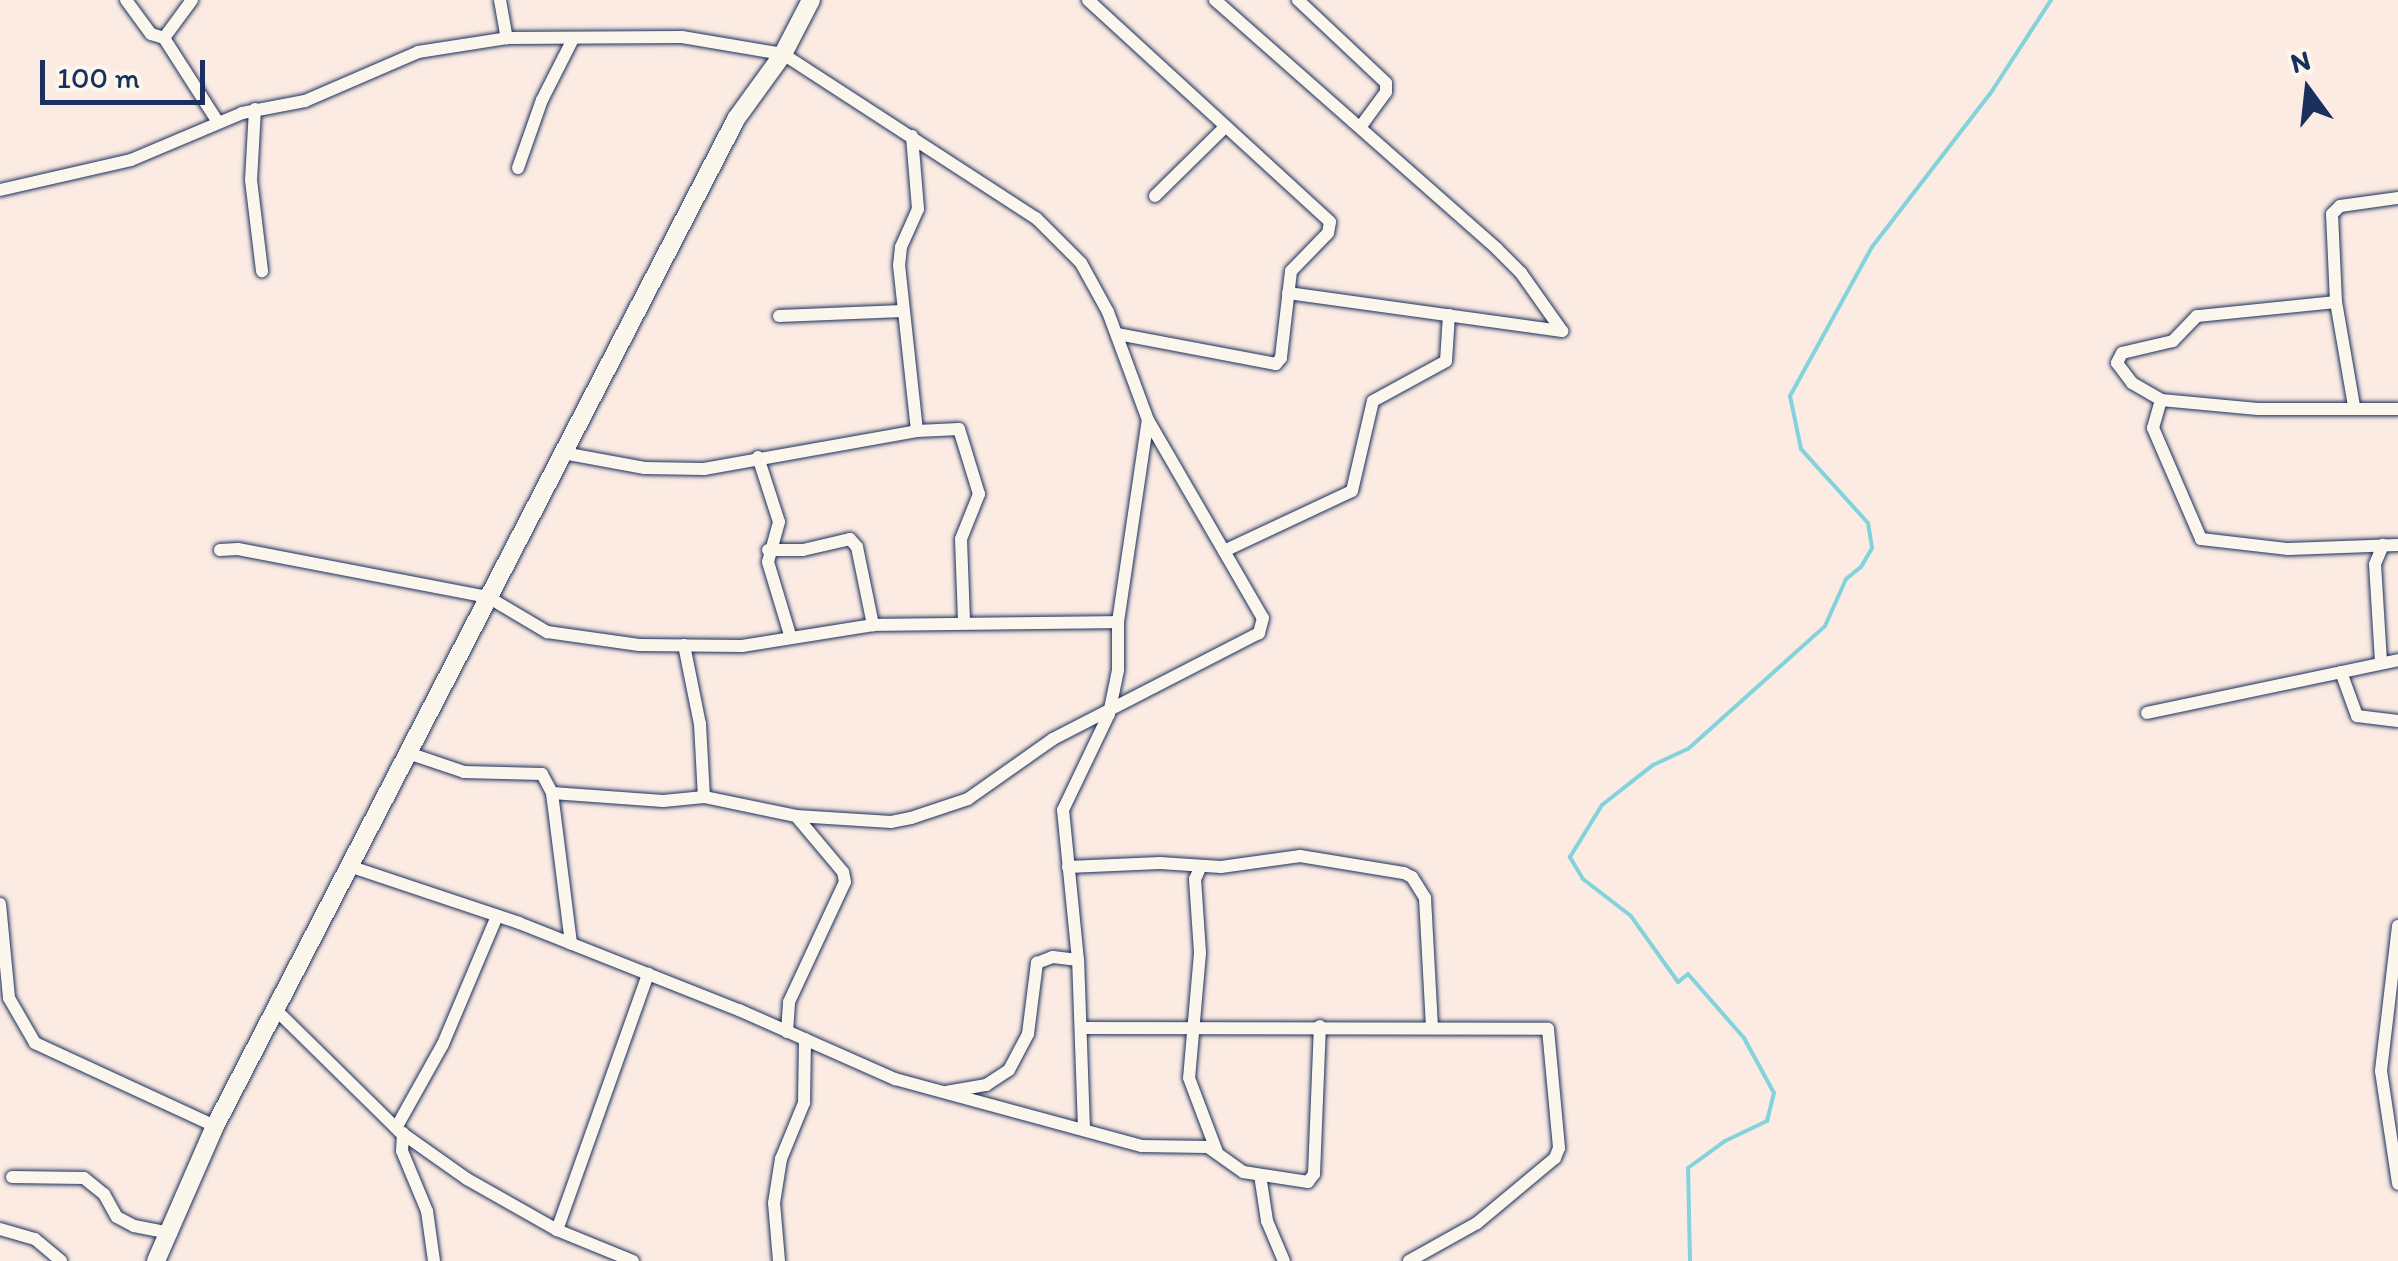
<!DOCTYPE html>
<html>
<head>
<meta charset="utf-8">
<style>
  body { margin:0 }
  #map { position:relative; width:2398px; height:1261px; overflow:hidden; background:#fbebe2; font-family:Itim,sans-serif }
  div>[style] { position:absolute }
  .stream>* { height:4px; margin:-2px; padding:0 2px; transform-origin:2px; border-radius:2px; background:#82d3dc }
  .roads { filter:drop-shadow(0 0 2px #1b2f5e) drop-shadow(0 0 2px #1b2f5e) }
  .minor>* { height:12px; margin:-6px; padding:0 6px; transform-origin:6px; border-radius:6px; background:#fbf7ec }
  .major>* { height:18px; margin:-9px; padding:0 9px; transform-origin:9px; border-radius:9px; background:#fbf7ec }
  span { translate:-50% -50%; white-space:nowrap; text-align:center; line-height:1.15; -webkit-text-stroke:8px #fbf7ec; paint-order:stroke }
  .north { position:absolute; left:2258px; top:40px; width:100px; height:100px; -webkit-text-stroke:8px #fbf7ec; paint-order:stroke; rotate:345deg; font-size:28px; font-weight:700; line-height:40px; text-align:center; color:#1b2f5e }
  .north::after { content:''; display:block; margin:auto; width:35px; height:45px; background:#1b2f5e; clip-path:polygon(50% 0,100% 100%,50% 72%,0 100%) }
  .scale { position:absolute; left:40px; top:60px; width:165px; height:45px; box-sizing:border-box; border:5px solid #1b2f5e; border-top:0; padding-left:12px; font-size:30px; line-height:35px; white-space:nowrap; color:#1b2f5e; -webkit-text-stroke:8px #fbf7ec; paint-order:stroke }
</style>
</head>
<body>
<div id="map">
  <div class="stream">
    <i style="left:1690px;top:1261px;width:93px;rotate:-91.2deg"></i>
    <i style="left:1688px;top:1168px;width:46px;rotate:-36.1deg"></i>
    <i style="left:1725px;top:1141px;width:47px;rotate:-25.5deg"></i>
    <i style="left:1767px;top:1121px;width:29px;rotate:-76deg"></i>
    <i style="left:1774px;top:1093px;width:63px;rotate:-118.6deg"></i>
    <i style="left:1744px;top:1038px;width:85px;rotate:-131.2deg"></i>
    <i style="left:1688px;top:974px;width:13px;rotate:141deg"></i>
    <i style="left:1678px;top:982px;width:81px;rotate:-125.5deg"></i>
    <i style="left:1631px;top:916px;width:61px;rotate:-142.4deg"></i>
    <i style="left:1583px;top:879px;width:26px;rotate:-121deg"></i>
    <i style="left:1570px;top:857px;width:61px;rotate:-58.4deg"></i>
    <i style="left:1602px;top:805px;width:65px;rotate:-38.1deg"></i>
    <i style="left:1653px;top:765px;width:38px;rotate:-25deg"></i>
    <i style="left:1688px;top:749px;width:184px;rotate:-41.9deg"></i>
    <i style="left:1825px;top:626px;width:51px;rotate:-65.9deg"></i>
    <i style="left:1846px;top:579px;width:19px;rotate:-39deg"></i>
    <i style="left:1861px;top:567px;width:22px;rotate:-60deg"></i>
    <i style="left:1872px;top:548px;width:25px;rotate:-99deg"></i>
    <i style="left:1868px;top:523px;width:100px;rotate:-132.2deg"></i>
    <i style="left:1801px;top:449px;width:54px;rotate:-101.7deg"></i>
    <i style="left:1790px;top:396px;width:170px;rotate:-61.2deg"></i>
    <i style="left:1872px;top:247px;width:193px;rotate:-52.4deg"></i>
    <i style="left:1990px;top:94px;width:112px;rotate:-57deg"></i>
  </div>
  <div class="roads">
    <div class="minor">
      <i style="left:126px;top:0;width:42px;rotate:53.7deg"></i>
      <i style="left:151px;top:34px;width:14px;rotate:17deg"></i>
      <i style="left:164px;top:38px;width:100px;rotate:57.3deg"></i>
      <i style="left:500px;top:0;width:39px;rotate:80deg"></i>
      <i style="left:1088px;top:0;width:328px;rotate:42.5deg"></i>
      <i style="left:1330px;top:222px;width:11px;rotate:100deg"></i>
      <i style="left:1328px;top:233px;width:53px;rotate:134.2deg"></i>
      <i style="left:1291px;top:271px;width:88px;rotate:96.6deg"></i>
      <i style="left:1281px;top:358px;width:8px;rotate:130deg"></i>
      <i style="left:1276px;top:364px;width:162px;rotate:-169.3deg"></i>
      <i style="left:1215px;top:0;width:376px;rotate:41.4deg"></i>
      <i style="left:1497px;top:249px;width:34px;rotate:45deg"></i>
      <i style="left:1521px;top:273px;width:71px;rotate:54.7deg"></i>
      <i style="left:1298px;top:0;width:121px;rotate:43.3deg"></i>
      <i style="left:1386px;top:83px;width:9px;rotate:90deg"></i>
      <i style="left:1386px;top:92px;width:42px;rotate:126.3deg"></i>
      <i style="left:164px;top:38px;width:47px;rotate:-53.6deg"></i>
      <i style="left:255px;top:109px;width:71px;rotate:93.2deg"></i>
      <i style="left:251px;top:180px;width:92px;rotate:83.1deg"></i>
      <i style="left:912px;top:136px;width:73px;rotate:85.3deg"></i>
      <i style="left:918px;top:209px;width:42px;rotate:114.1deg"></i>
      <i style="left:901px;top:247px;width:18px;rotate:96deg"></i>
      <i style="left:899px;top:265px;width:167px;rotate:83.8deg"></i>
      <i style="left:518px;top:168px;width:72px;rotate:-70.6deg"></i>
      <i style="left:542px;top:100px;width:68px;rotate:-63.1deg"></i>
      <i style="left:0;top:190px;width:134px;rotate:-12.9deg"></i>
      <i style="left:131px;top:160px;width:121px;rotate:-22.9deg"></i>
      <i style="left:242px;top:113px;width:64px;rotate:-10.8deg"></i>
      <i style="left:305px;top:101px;width:123px;rotate:-23.4deg"></i>
      <i style="left:418px;top:52px;width:90px;rotate:-8.9deg"></i>
      <i style="left:507px;top:38px;width:175px;rotate:-0.3deg"></i>
      <i style="left:682px;top:37px;width:102px;rotate:9.6deg"></i>
      <i style="left:783px;top:54px;width:302px;rotate:33deg"></i>
      <i style="left:1036px;top:218px;width:64px;rotate:45deg"></i>
      <i style="left:1081px;top:263px;width:56px;rotate:61.1deg"></i>
      <i style="left:1108px;top:312px;width:115px;rotate:69.7deg"></i>
      <i style="left:1148px;top:420px;width:229px;rotate:59.9deg"></i>
      <i style="left:1263px;top:618px;width:16px;rotate:105deg"></i>
      <i style="left:1259px;top:633px;width:232px;rotate:152.8deg"></i>
      <i style="left:1053px;top:739px;width:104px;rotate:144.8deg"></i>
      <i style="left:968px;top:799px;width:60px;rotate:161.6deg"></i>
      <i style="left:911px;top:818px;width:20px;rotate:169deg"></i>
      <i style="left:891px;top:822px;width:95px;rotate:-176.4deg"></i>
      <i style="left:796px;top:816px;width:94px;rotate:-168.3deg"></i>
      <i style="left:704px;top:797px;width:41px;rotate:174.4deg"></i>
      <i style="left:663px;top:801px;width:111px;rotate:-175.9deg"></i>
      <i style="left:1155px;top:196px;width:98px;rotate:-44.6deg"></i>
      <i style="left:1288px;top:293px;width:277px;rotate:7.9deg"></i>
      <i style="left:2336px;top:302px;width:140px;rotate:174.2deg"></i>
      <i style="left:2197px;top:316px;width:35px;rotate:134deg"></i>
      <i style="left:2173px;top:341px;width:52px;rotate:166.8deg"></i>
      <i style="left:2122px;top:353px;width:11px;rotate:117deg"></i>
      <i style="left:2117px;top:363px;width:25px;rotate:53deg"></i>
      <i style="left:2132px;top:383px;width:34px;rotate:30deg"></i>
      <i style="left:2161px;top:400px;width:97px;rotate:5.3deg"></i>
      <i style="left:2258px;top:409px;width:140px"></i>
      <i style="left:779px;top:316px;width:124px;rotate:-2.3deg"></i>
      <i style="left:2161px;top:400px;width:29px;rotate:106deg"></i>
      <i style="left:2153px;top:428px;width:121px;rotate:66.6deg"></i>
      <i style="left:2201px;top:539px;width:88px;rotate:6.6deg"></i>
      <i style="left:2288px;top:549px;width:110px;rotate:-2.1deg"></i>
      <i style="left:2354px;top:406px;width:106px;rotate:-99.8deg"></i>
      <i style="left:2336px;top:302px;width:88px;rotate:-92.6deg"></i>
      <i style="left:2332px;top:214px;width:11px;rotate:-45deg"></i>
      <i style="left:2340px;top:206px;width:59px;rotate:-7.9deg"></i>
      <i style="left:563px;top:453px;width:83px;rotate:10.4deg"></i>
      <i style="left:645px;top:468px;width:59px;rotate:1deg"></i>
      <i style="left:704px;top:469px;width:216px;rotate:-10.1deg"></i>
      <i style="left:917px;top:431px;width:42px;rotate:-2.7deg"></i>
      <i style="left:959px;top:429px;width:68px;rotate:72.9deg"></i>
      <i style="left:979px;top:494px;width:48px;rotate:111.8deg"></i>
      <i style="left:961px;top:539px;width:83px;rotate:87.9deg"></i>
      <i style="left:758px;top:457px;width:68px;rotate:72.1deg"></i>
      <i style="left:779px;top:522px;width:41px;rotate:105.4deg"></i>
      <i style="left:768px;top:562px;width:79px;rotate:73.2deg"></i>
      <i style="left:220px;top:550px;width:18px;rotate:-3deg"></i>
      <i style="left:238px;top:549px;width:255px;rotate:10.9deg"></i>
      <i style="left:488px;top:597px;width:69px;rotate:30.7deg"></i>
      <i style="left:547px;top:632px;width:93px;rotate:8deg"></i>
      <i style="left:639px;top:645px;width:103px;rotate:0.6deg"></i>
      <i style="left:742px;top:646px;width:133px;rotate:-9.1deg"></i>
      <i style="left:873px;top:625px;width:245px;rotate:-0.7deg"></i>
      <i style="left:768px;top:550px;width:35px"></i>
      <i style="left:803px;top:550px;width:48px;rotate:-13.2deg"></i>
      <i style="left:850px;top:539px;width:11px;rotate:49deg"></i>
      <i style="left:857px;top:547px;width:80px;rotate:78.4deg"></i>
      <i style="left:1224px;top:551px;width:141px;rotate:-25.1deg"></i>
      <i style="left:1352px;top:491px;width:92px;rotate:-76.9deg"></i>
      <i style="left:1373px;top:401px;width:83px;rotate:-28.7deg"></i>
      <i style="left:1446px;top:361px;width:46px;rotate:-86.3deg"></i>
      <i style="left:684px;top:645px;width:81px;rotate:78.6deg"></i>
      <i style="left:700px;top:724px;width:73px;rotate:86.9deg"></i>
      <i style="left:2381px;top:662px;width:98px;rotate:-93.5deg"></i>
      <i style="left:2375px;top:564px;width:21px;rotate:-67deg"></i>
      <i style="left:2341px;top:672px;width:47px;rotate:70deg"></i>
      <i style="left:2357px;top:716px;width:41px;rotate:7deg"></i>
      <i style="left:2147px;top:713px;width:257px;rotate:-11.9deg"></i>
      <i style="left:408px;top:753px;width:59px;rotate:18.7deg"></i>
      <i style="left:464px;top:772px;width:78px;rotate:1.5deg"></i>
      <i style="left:542px;top:774px;width:21px;rotate:62deg"></i>
      <i style="left:552px;top:793px;width:152px;rotate:82.8deg"></i>
      <i style="left:352px;top:867px;width:176px;rotate:18.5deg"></i>
      <i style="left:519px;top:923px;width:237px;rotate:21.6deg"></i>
      <i style="left:739px;top:1010px;width:171px;rotate:23.9deg"></i>
      <i style="left:895px;top:1079px;width:256px;rotate:15.2deg"></i>
      <i style="left:1142px;top:1146px;width:66px;rotate:0.9deg"></i>
      <i style="left:1208px;top:1147px;width:43px;rotate:35.5deg"></i>
      <i style="left:1243px;top:1172px;width:66px;rotate:8.7deg"></i>
      <i style="left:1308px;top:1182px;width:10px;rotate:-53deg"></i>
      <i style="left:1314px;top:1174px;width:148px;rotate:-87.7deg"></i>
      <i style="left:1068px;top:867px;width:92px;rotate:-2.5deg"></i>
      <i style="left:1160px;top:863px;width:61px;rotate:3.8deg"></i>
      <i style="left:1221px;top:867px;width:80px;rotate:-7.9deg"></i>
      <i style="left:1300px;top:856px;width:105px;rotate:9.3deg"></i>
      <i style="left:1404px;top:873px;width:9px;rotate:27deg"></i>
      <i style="left:1412px;top:877px;width:25px;rotate:58deg"></i>
      <i style="left:1425px;top:898px;width:128px;rotate:86.9deg"></i>
      <i style="left:1200px;top:868px;width:12px;rotate:114deg"></i>
      <i style="left:1195px;top:879px;width:74px;rotate:86.1deg"></i>
      <i style="left:1200px;top:953px;width:125px;rotate:95deg"></i>
      <i style="left:1189px;top:1078px;width:79px;rotate:69.3deg"></i>
      <i style="left:0;top:904px;width:94px;rotate:84.5deg"></i>
      <i style="left:9px;top:998px;width:52px;rotate:60deg"></i>
      <i style="left:35px;top:1043px;width:198px;rotate:24.8deg"></i>
      <i style="left:2398px;top:926px;width:146px;rotate:96.7deg"></i>
      <i style="left:2381px;top:1071px;width:114px;rotate:81.4deg"></i>
      <i style="left:276px;top:1010px;width:173px;rotate:44.5deg"></i>
      <i style="left:399px;top:1131px;width:83px;rotate:35.2deg"></i>
      <i style="left:467px;top:1179px;width:103px;rotate:29.5deg"></i>
      <i style="left:557px;top:1230px;width:82px;rotate:22.2deg"></i>
      <i style="left:1081px;top:1028px;width:467px;rotate:0.1deg"></i>
      <i style="left:1548px;top:1029px;width:120px;rotate:84.7deg"></i>
      <i style="left:1559px;top:1148px;width:11px;rotate:112deg"></i>
      <i style="left:1555px;top:1158px;width:102px;rotate:140.2deg"></i>
      <i style="left:1477px;top:1223px;width:78px;rotate:150.8deg"></i>
      <i style="left:787px;top:1032px;width:30px;rotate:-86deg"></i>
      <i style="left:789px;top:1002px;width:132px;rotate:-65deg"></i>
      <i style="left:845px;top:882px;width:10px;rotate:-101deg"></i>
      <i style="left:843px;top:872px;width:73px;rotate:-130deg"></i>
      <i style="left:946px;top:1092px;width:41px;rotate:-9.9deg"></i>
      <i style="left:986px;top:1085px;width:27px;rotate:-33deg"></i>
      <i style="left:1009px;top:1070px;width:41px;rotate:-62.2deg"></i>
      <i style="left:1028px;top:1034px;width:72px;rotate:-82.8deg"></i>
      <i style="left:1037px;top:963px;width:17px;rotate:-21deg"></i>
      <i style="left:1053px;top:957px;width:25px;rotate:7deg"></i>
      <i style="left:396px;top:1128px;width:96px;rotate:-60.8deg"></i>
      <i style="left:443px;top:1044px;width:139px;rotate:-67.1deg"></i>
      <i style="left:1084px;top:1129px;width:169px;rotate:-92deg"></i>
      <i style="left:1078px;top:960px;width:151px;rotate:-95.7deg"></i>
      <i style="left:1063px;top:810px;width:106px;rotate:-64.4deg"></i>
      <i style="left:1109px;top:714px;width:45px;rotate:-78.4deg"></i>
      <i style="left:1118px;top:670px;width:48px;rotate:-90deg"></i>
      <i style="left:1118px;top:622px;width:204px;rotate:-81.6deg"></i>
      <i style="left:403px;top:1133px;width:18px;rotate:93deg"></i>
      <i style="left:402px;top:1151px;width:65px;rotate:67.4deg"></i>
      <i style="left:427px;top:1211px;width:50px;rotate:82deg"></i>
      <i style="left:1260px;top:1175px;width:47px;rotate:81.3deg"></i>
      <i style="left:1267px;top:1221px;width:43px;rotate:67deg"></i>
      <i style="left:12px;top:1177px;width:72px;rotate:0.8deg"></i>
      <i style="left:84px;top:1178px;width:26px;rotate:39deg"></i>
      <i style="left:104px;top:1194px;width:26px;rotate:61deg"></i>
      <i style="left:117px;top:1217px;width:19px;rotate:28deg"></i>
      <i style="left:134px;top:1226px;width:38px;rotate:11deg"></i>
      <i style="left:0;top:1229px;width:36px;rotate:16deg"></i>
      <i style="left:35px;top:1239px;width:34px;rotate:40deg"></i>
      <i style="left:557px;top:1230px;width:272px;rotate:-70.4deg"></i>
      <i style="left:779px;top:1261px;width:58px;rotate:-94.9deg"></i>
      <i style="left:774px;top:1203px;width:45px;rotate:-81deg"></i>
      <i style="left:781px;top:1159px;width:61px;rotate:-67.7deg"></i>
      <i style="left:804px;top:1103px;width:64px;rotate:-89.1deg"></i>
    </div>
    <div class="major">
      <i style="left:156px;top:1261px;width:147px;rotate:-66.4deg"></i>
      <i style="left:215px;top:1126px;width:1134px;rotate:-62.64deg"></i>
      <i style="left:736px;top:119px;width:80px;rotate:-54.1deg"></i>
      <i style="left:783px;top:54px;width:61px;rotate:-62.6deg"></i>
    </div>
  </div>
  <div class="north">N</div>
  <div class="scale">100 m</div>
</div>
</body>
</html>
